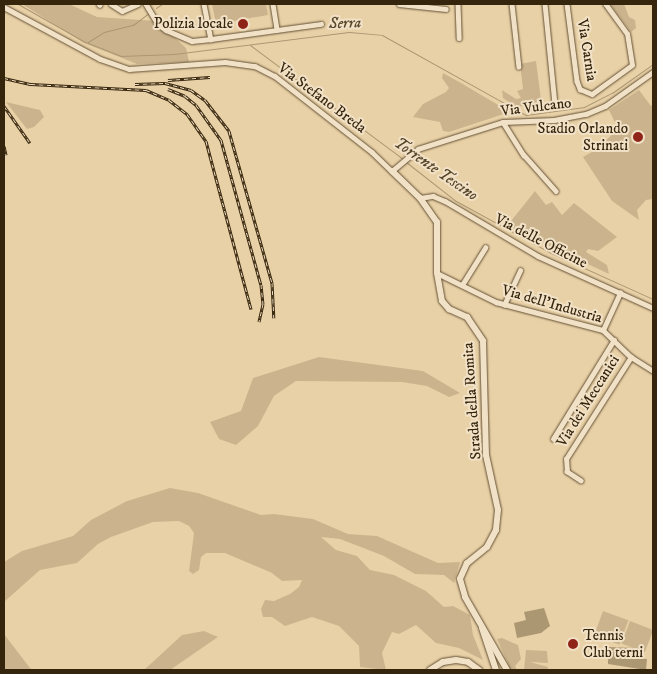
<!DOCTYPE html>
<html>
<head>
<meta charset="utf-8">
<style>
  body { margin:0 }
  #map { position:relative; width:657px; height:674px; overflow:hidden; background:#e9d1a7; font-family:"IM FELL DW Pica",serif }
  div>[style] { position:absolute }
  .green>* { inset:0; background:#cbb48d; transform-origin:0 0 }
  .water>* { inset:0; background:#ac9773 }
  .stream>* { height:1px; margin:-0.5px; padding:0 0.5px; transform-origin:0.5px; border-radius:0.5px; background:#ac9773 }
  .roads { filter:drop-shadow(0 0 1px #635034) drop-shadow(0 0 1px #635034) }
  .street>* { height:4.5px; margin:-2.25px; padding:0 2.25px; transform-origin:2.25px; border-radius:2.25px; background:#f1e1c6 }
  .secondary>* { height:6px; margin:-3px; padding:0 3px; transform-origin:3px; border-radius:3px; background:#f1e1c6 }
  .rail>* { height:3px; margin-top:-1.5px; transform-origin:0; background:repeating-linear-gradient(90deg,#f1e1c6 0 4px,#36250d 0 8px); box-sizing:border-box; border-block:1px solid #36250d }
  .dots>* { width:14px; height:14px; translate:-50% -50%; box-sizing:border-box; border:2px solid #f1e1c6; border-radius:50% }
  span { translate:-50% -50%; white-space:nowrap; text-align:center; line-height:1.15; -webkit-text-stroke:4px #f1e1c6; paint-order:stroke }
  .poi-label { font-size:15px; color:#36250d }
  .right { translate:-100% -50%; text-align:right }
  .left { translate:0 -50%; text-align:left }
  .street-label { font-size:15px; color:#36250d }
  .water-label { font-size:16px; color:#59472c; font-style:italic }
  .frame { position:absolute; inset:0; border:5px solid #36250d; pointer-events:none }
</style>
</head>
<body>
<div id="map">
  <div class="green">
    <i style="clip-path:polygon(22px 4px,69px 4px,97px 17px,156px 21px,186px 48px,189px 62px,137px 64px,84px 43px)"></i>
    <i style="clip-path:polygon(212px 4px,266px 4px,268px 15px,216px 24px)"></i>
    <i style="clip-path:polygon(610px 4px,624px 4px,629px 17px,635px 20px,636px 28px,631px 32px)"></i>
    <i style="clip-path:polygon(536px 61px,542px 107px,515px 106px,503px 98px,502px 90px,516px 99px,521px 98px,517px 91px,523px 89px,520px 64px)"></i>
    <i style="clip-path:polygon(443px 73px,461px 83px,510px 112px,449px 132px,443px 131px,440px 122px,413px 117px,423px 104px,446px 92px,449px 88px,442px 78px)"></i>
    <i style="clip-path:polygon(639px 90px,651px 106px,653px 104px,653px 199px,646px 200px,637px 210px,639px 220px,612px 201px,583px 157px,597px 149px,618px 129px,609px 110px)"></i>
    <i style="clip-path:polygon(6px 102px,40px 110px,44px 117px,34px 127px,27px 129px)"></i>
    <i style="clip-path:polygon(535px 191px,546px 205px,552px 202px,562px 215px,574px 203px,617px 237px,598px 251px,588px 249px,586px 252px,607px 265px,609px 274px,507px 226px)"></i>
    <i style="clip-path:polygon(319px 357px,423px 371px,460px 393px,449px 397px,427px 386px,402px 382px,296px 381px,274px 396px,258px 426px,236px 445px,219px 439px,210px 422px,241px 411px,253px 378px)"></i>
    <i style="clip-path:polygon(170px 488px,198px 493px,261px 515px,274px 514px,313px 519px,348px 534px,377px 536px,438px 563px,460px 562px,454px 583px,444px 575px,415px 574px,384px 556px,340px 539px,321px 537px,336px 550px,357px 556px,370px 570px,394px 575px,426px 591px,444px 607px,453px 606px,470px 615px,473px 635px,483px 660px,459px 648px,436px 643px,416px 625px,399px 634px,392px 632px,382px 653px,386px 670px,360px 667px,359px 646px,339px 626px,312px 617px,285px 626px,272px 617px,263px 617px,261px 609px,265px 600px,274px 601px,290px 594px,299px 587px,302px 580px,282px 581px,272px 573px,225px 553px,206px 553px,201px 557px,199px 570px,193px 574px,189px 571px,194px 533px,189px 526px,179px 521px,153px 522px,111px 537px,98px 544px,77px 563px,40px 570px,4px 602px,4px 562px,22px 551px,73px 536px,91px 520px,127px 501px)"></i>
    <i style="left:603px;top:611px;width:27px;height:26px;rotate:20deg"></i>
    <i style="left:630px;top:621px;width:25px;height:24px;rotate:21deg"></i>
    <i style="clip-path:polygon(204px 631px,218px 637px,170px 670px,144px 670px,182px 635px)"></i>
    <i style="clip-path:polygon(4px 634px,30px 668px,33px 670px,4px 670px)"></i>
    <i style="clip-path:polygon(502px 638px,518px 645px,521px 659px,515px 666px,517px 670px,511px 670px,497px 639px)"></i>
    <i style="clip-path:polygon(526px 650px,547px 651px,548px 663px,530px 662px,548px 667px,548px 670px,524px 670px)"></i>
  </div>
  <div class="water">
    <i style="clip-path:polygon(544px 608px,550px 626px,541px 633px,517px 638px,514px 623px,526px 620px,524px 612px)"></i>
    <i style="clip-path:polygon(608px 647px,635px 648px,634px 658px,647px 659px,646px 670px,608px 664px)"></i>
  </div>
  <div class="stream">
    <i style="left:18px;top:4px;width:75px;rotate:29.6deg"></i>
    <i style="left:83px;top:41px;width:41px;rotate:21.5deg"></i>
    <i style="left:121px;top:56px;width:53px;rotate:-2.2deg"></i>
    <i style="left:174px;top:54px;width:176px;rotate:-7.2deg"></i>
    <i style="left:349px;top:32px;width:33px;rotate:5deg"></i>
    <i style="left:382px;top:35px;width:165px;rotate:29.1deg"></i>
    <i style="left:526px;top:115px;width:59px;rotate:-7.9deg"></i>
    <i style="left:584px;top:107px;width:31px;rotate:-27deg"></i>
    <i style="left:612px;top:93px;width:50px;rotate:-35.3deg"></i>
    <i style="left:156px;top:8px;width:7px;rotate:-34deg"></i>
    <i style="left:88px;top:42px;width:19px;rotate:-32deg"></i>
    <i style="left:104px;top:32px;width:30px;rotate:-14deg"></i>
    <i style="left:133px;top:25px;width:20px;rotate:-37deg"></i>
    <i style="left:250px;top:45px;width:191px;rotate:36.7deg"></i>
    <i style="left:406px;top:162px;width:63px;rotate:38deg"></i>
    <i style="left:456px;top:201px;width:108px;rotate:28.7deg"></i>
    <i style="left:551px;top:253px;width:112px;rotate:24.3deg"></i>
  </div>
  <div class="roads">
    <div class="street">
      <i style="left:99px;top:4px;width:1px;rotate:45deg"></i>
      <i style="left:111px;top:4px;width:13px;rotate:32deg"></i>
      <i style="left:122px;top:11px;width:17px;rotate:-24deg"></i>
      <i style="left:146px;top:4px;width:23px;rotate:59deg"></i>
      <i style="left:158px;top:24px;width:10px;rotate:37deg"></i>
      <i style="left:166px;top:30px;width:28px;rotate:23deg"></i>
      <i style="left:192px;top:41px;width:19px;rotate:-6deg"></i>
      <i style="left:204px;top:4px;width:36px;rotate:79deg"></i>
      <i style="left:211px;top:39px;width:111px;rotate:-7.8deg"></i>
      <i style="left:273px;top:4px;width:26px;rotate:81deg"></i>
      <i style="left:399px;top:4px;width:47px;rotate:6.1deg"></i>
      <i style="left:458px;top:4px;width:34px;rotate:88deg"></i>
      <i style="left:512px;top:4px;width:63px;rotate:83.7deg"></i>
      <i style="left:545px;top:4px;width:100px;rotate:84.3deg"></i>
      <i style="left:567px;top:4px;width:78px;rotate:82.6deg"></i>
      <i style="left:577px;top:81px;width:9px;rotate:69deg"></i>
      <i style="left:580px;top:89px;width:13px;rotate:23deg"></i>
      <i style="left:592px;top:94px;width:49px;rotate:-35.9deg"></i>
      <i style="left:632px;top:65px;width:31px;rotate:-99deg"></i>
      <i style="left:627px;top:34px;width:37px;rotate:-126deg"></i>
      <i style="left:4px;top:7px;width:109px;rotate:28.4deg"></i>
      <i style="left:100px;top:59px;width:31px;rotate:19deg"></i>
      <i style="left:129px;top:69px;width:96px;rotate:-4.2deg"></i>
      <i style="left:225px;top:62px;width:30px;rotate:8deg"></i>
      <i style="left:255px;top:66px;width:22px;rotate:27deg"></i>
      <i style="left:275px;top:76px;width:123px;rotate:38.1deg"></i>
      <i style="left:372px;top:152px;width:28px;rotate:44deg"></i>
      <i style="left:392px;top:171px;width:34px;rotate:-40deg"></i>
      <i style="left:418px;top:149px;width:89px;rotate:-17.6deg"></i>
      <i style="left:503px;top:122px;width:51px;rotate:-2.2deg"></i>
      <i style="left:554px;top:120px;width:33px;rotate:-11deg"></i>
      <i style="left:586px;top:114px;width:21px;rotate:-23deg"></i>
      <i style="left:605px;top:106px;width:59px;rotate:-35.3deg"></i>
      <i style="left:503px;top:122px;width:39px;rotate:58deg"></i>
      <i style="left:524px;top:155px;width:48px;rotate:48.4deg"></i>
      <i style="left:420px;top:198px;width:13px;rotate:-9deg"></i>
      <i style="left:433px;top:196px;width:13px;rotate:23deg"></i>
      <i style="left:445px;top:201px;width:108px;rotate:30.6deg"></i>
      <i style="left:538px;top:256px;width:126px;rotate:24.3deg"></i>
      <i style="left:437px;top:273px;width:66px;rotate:26.2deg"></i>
      <i style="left:496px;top:302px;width:111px;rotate:14.7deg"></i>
      <i style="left:603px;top:330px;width:39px;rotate:44deg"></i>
      <i style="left:631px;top:357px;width:26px;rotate:32deg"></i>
      <i style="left:462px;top:285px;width:44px;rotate:-58.1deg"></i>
      <i style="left:504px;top:305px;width:38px;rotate:-65deg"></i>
      <i style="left:603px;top:330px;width:41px;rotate:-65.3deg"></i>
      <i style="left:553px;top:439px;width:116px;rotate:-58.4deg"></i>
      <i style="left:581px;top:481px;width:17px;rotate:-147deg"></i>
      <i style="left:567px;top:472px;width:13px;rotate:-94deg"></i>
      <i style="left:566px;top:459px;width:121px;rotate:-57.5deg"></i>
    </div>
    <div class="secondary">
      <i style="left:392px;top:171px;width:39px;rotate:44deg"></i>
      <i style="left:420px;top:198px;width:29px;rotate:55deg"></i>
      <i style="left:437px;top:222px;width:51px;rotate:90deg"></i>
      <i style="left:437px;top:273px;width:28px;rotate:80deg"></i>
      <i style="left:442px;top:301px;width:11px;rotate:49deg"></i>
      <i style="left:449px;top:309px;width:20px;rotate:24deg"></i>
      <i style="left:467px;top:317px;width:29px;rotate:56deg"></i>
      <i style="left:483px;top:341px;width:114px;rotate:88.5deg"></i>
      <i style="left:486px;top:455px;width:56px;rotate:77.7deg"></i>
      <i style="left:498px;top:510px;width:20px;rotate:96deg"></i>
      <i style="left:496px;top:530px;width:19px;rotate:118deg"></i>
      <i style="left:487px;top:547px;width:26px;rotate:141deg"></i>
      <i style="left:467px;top:563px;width:17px;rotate:114deg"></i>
      <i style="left:460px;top:579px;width:19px;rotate:74deg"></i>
      <i style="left:465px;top:597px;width:84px;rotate:60.1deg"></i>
      <i style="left:482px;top:628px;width:44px;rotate:71.6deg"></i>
      <i style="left:430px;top:670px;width:15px;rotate:-32deg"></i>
      <i style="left:443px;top:662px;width:13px;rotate:-9deg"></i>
      <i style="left:456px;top:660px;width:12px;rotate:9deg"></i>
      <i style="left:468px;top:662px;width:14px;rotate:36deg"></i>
    </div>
  </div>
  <div class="rail">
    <i style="left:4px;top:78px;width:28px;rotate:13deg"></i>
    <i style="left:31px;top:84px;width:115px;rotate:3deg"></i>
    <i style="left:146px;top:90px;width:25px;rotate:23deg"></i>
    <i style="left:169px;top:100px;width:23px;rotate:38deg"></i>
    <i style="left:187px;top:114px;width:33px;rotate:55deg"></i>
    <i style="left:206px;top:141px;width:174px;rotate:75deg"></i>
    <i style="left:168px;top:80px;width:42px;rotate:-4.1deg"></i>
    <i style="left:135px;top:84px;width:30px;rotate:-2deg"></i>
    <i style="left:165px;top:83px;width:27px;rotate:15deg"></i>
    <i style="left:191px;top:90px;width:17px;rotate:36deg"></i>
    <i style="left:205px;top:100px;width:39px;rotate:52deg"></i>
    <i style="left:229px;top:131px;width:158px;rotate:74.2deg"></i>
    <i style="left:272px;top:283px;width:35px;rotate:87deg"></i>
    <i style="left:168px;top:89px;width:18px;rotate:22deg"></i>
    <i style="left:185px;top:96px;width:14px;rotate:39deg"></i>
    <i style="left:196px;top:105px;width:43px;rotate:54.5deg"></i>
    <i style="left:221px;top:140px;width:150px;rotate:74.6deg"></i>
    <i style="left:261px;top:285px;width:19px;rotate:84deg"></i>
    <i style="left:263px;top:304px;width:18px;rotate:103deg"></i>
    <i style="left:4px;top:106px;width:45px;rotate:54.9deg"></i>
    <i style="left:4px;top:146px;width:9px;rotate:77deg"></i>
  </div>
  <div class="dots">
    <i style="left:243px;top:24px;background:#8f2418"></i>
    <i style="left:638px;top:137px;background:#8f2418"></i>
    <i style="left:573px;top:644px;background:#8f2418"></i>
  </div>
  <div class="poi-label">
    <span class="right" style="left:233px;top:24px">Polizia locale</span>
    <span class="right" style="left:628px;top:137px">Stadio Orlando<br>Strinati</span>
    <span class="left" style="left:583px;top:644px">Tennis<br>Club terni</span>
  </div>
  <div class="street-label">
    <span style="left:587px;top:50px;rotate:81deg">Via Carnia</span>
    <span style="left:322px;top:98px;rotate:37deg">Via Stefano Breda</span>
    <span style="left:536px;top:107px;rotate:-7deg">Via Vulcano</span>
    <span style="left:541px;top:241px;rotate:27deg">Via delle Officine</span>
    <span style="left:552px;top:304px;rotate:16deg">Via dell'Industria</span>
    <span style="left:472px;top:401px;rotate:-94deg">Strada della Romita</span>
    <span style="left:588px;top:401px;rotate:-58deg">Via dei Meccanici</span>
  </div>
  <div class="water-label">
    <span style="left:345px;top:23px;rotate:-2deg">Serra</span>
    <span style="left:436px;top:169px;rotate:35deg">Torrente Tescino</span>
  </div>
  <div class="frame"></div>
</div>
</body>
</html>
